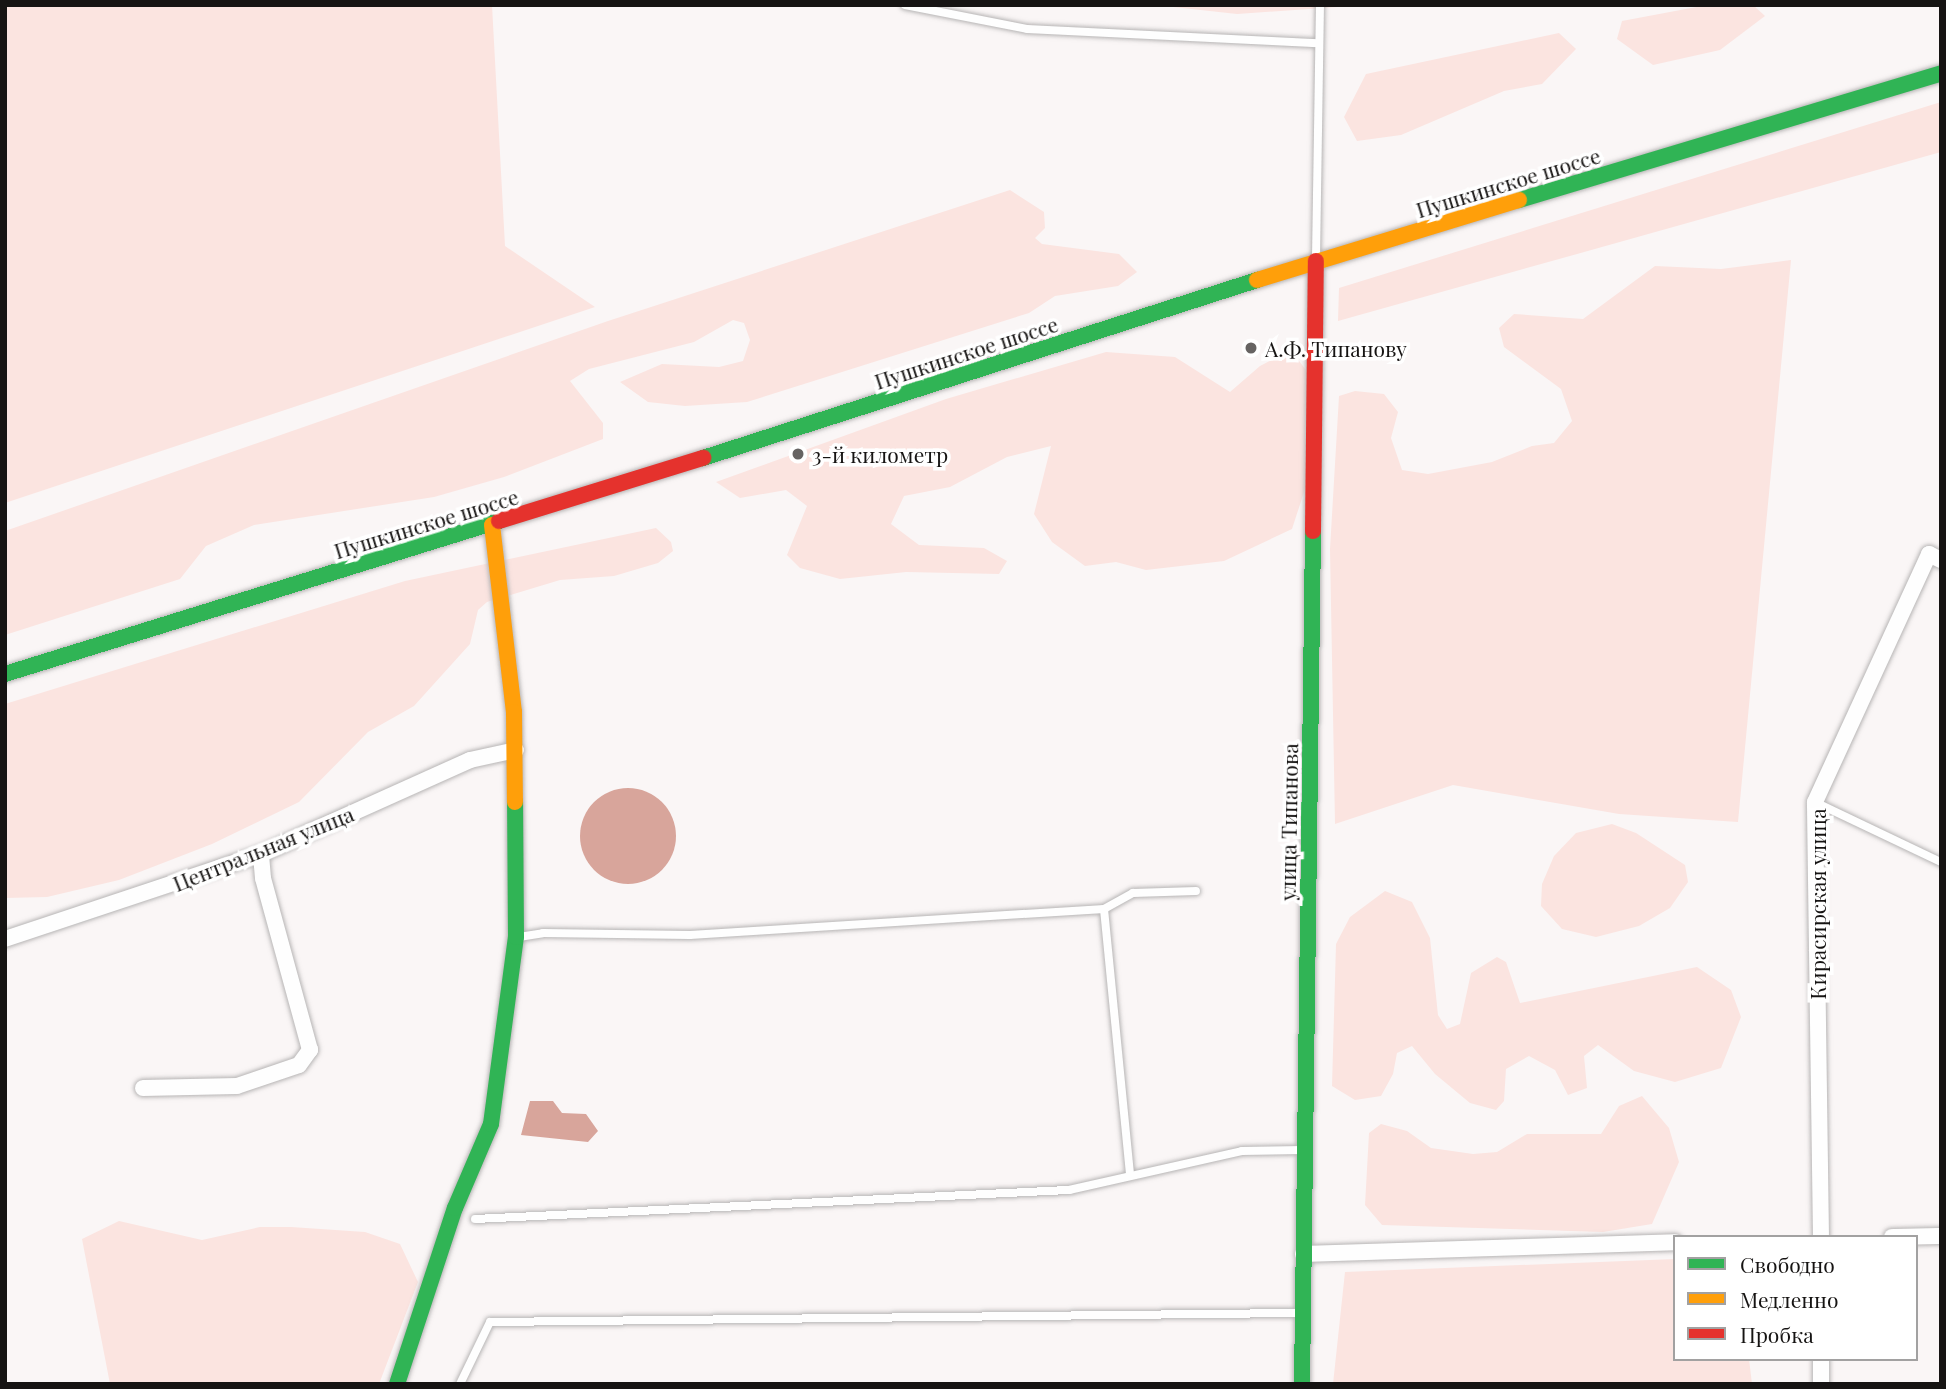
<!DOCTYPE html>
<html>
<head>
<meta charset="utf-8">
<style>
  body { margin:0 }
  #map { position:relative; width:1946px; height:1389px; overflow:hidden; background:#faf6f6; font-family:"Playfair Display",serif }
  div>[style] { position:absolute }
  .green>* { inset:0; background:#fbe4e0 }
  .water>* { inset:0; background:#d8a59b }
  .round { border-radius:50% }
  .roads { filter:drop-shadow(0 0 2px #b7b5b5) drop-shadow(0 0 2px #b7b5b5) }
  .lane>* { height:8px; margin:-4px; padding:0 4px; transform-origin:4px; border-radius:4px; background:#fefefe }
  .street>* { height:16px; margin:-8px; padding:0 8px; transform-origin:8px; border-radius:8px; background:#fefefe }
  .fast>* { height:16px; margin:-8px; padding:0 8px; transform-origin:8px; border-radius:8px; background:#30b455 }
  .slow>* { height:16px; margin:-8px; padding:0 8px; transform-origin:8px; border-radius:8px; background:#ff9f0a }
  .jam>* { height:16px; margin:-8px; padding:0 8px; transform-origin:8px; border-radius:8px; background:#e5322d }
  .dots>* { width:19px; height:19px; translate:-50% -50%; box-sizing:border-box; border:4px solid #fff; border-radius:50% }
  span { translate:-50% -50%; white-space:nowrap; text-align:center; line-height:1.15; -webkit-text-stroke:7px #fff; paint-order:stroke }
  .street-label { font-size:21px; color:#161413 }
  .poi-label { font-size:21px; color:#161413 }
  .left { translate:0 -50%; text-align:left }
  .frame { position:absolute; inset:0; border:7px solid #161413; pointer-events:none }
  .legend { position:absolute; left:1673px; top:1235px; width:245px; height:126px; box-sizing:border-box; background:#fff; border:2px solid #a2a1a1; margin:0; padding:9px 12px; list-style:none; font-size:21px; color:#161413 }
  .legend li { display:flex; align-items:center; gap:14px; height:35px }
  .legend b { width:35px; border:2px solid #a2a1a1 }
</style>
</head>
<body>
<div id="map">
  <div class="green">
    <i style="clip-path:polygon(5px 5px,492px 5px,505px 246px,595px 307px,5px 503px)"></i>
    <i style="clip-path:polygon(1155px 5px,1366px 5px,1237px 14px)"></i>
    <i style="clip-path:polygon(1707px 5px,1753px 5px,1765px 16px,1720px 50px,1653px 65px,1617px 39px,1622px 21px)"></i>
    <i style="clip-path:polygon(1559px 33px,1576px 49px,1542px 84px,1504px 91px,1401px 135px,1357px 141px,1344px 117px,1366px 74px)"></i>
    <i style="clip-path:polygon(1941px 102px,1941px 152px,1338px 321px,1339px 288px)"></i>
    <i style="clip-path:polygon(1010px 190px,1044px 212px,1045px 228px,1035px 238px,1042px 244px,1119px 254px,1137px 272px,1118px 286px,1055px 296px,1029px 313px,747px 402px,685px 406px,648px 402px,620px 382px,662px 364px,719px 367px,743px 361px,750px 340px,744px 323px,733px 320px,694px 342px,589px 369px,570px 381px,603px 423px,603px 439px,504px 477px,434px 497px,254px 525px,206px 546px,180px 579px,5px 635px,5px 531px,608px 321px)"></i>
    <i style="clip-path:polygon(1791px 260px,1738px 822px,1619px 814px,1453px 785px,1335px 824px,1330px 549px,1339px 396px,1355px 391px,1384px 394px,1398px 412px,1391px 438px,1402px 470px,1428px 474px,1492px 462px,1532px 446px,1554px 443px,1572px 421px,1561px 389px,1504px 347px,1499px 328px,1514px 314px,1583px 319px,1655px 266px,1721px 269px)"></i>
    <i style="clip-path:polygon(1291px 350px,1314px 381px,1305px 489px,1292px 529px,1224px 561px,1146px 570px,1116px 562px,1085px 566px,1052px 542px,1034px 514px,1051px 446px,1007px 457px,950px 487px,904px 496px,891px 524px,919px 545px,984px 548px,1007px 561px,999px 574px,906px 572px,840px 579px,800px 568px,787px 555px,807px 506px,786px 490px,740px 498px,716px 482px,946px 399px,1106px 352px,1175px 357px,1230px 392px,1260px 366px)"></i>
    <i style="clip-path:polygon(656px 528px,671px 542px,673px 551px,658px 563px,614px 576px,560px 580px,487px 602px,478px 610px,470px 644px,414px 706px,368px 732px,299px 802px,212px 844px,119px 880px,47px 897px,5px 898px,5px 704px,405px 581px)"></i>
    <i style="clip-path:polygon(1612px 824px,1636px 833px,1685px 865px,1688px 882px,1670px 908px,1639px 926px,1596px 937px,1562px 929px,1541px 906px,1542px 884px,1554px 856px,1576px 833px)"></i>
    <i style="clip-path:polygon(1385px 891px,1412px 902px,1430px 938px,1438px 1015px,1447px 1029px,1460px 1024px,1471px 973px,1497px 957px,1506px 962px,1520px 1003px,1697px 967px,1731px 990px,1741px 1017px,1721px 1068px,1675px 1082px,1634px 1071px,1598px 1045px,1584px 1056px,1587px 1088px,1568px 1095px,1555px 1070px,1529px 1056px,1506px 1069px,1504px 1101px,1496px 1110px,1470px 1103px,1435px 1074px,1412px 1046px,1397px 1053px,1393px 1074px,1381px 1096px,1355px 1100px,1332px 1086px,1336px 944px,1350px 917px)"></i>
    <i style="clip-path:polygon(1642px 1096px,1669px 1128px,1679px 1162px,1652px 1224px,1603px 1232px,1382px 1225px,1365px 1205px,1369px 1133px,1381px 1124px,1407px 1131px,1431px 1148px,1473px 1154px,1497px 1152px,1527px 1134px,1601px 1134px,1619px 1106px)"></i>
    <i style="clip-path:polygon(119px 1221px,202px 1240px,260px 1227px,291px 1227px,365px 1232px,400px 1244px,418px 1282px,379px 1384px,110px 1384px,82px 1239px)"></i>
    <i style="clip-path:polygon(1675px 1259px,1675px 1359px,1749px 1359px,1752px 1384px,1333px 1384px,1345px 1272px)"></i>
  </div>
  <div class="water">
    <i class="round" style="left:580px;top:788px;width:96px;height:96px"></i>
    <i style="clip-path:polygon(530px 1101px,553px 1101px,562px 1113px,586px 1114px,598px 1131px,588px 1142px,521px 1135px)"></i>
  </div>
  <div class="roads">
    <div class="lane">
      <i style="left:905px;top:5px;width:124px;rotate:11.1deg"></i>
      <i style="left:1027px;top:29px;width:291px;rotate:2.8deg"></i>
      <i style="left:1316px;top:258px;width:253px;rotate:-89.1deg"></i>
      <i style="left:1815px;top:802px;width:140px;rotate:25.5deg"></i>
      <i style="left:1104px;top:909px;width:267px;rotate:84.4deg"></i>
      <i style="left:519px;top:937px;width:24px;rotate:-9deg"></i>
      <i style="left:543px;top:933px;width:147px;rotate:0.8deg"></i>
      <i style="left:690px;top:935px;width:415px;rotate:-3.6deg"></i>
      <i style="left:1104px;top:909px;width:33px;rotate:-29deg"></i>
      <i style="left:1133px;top:893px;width:63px;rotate:-1.8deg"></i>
      <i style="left:475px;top:1219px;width:595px;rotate:-2.8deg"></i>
      <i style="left:1069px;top:1190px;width:177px;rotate:-12.7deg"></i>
      <i style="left:1242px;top:1151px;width:60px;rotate:-1deg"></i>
      <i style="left:460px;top:1384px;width:69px;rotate:-64.2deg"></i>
      <i style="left:490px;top:1322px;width:811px;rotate:-0.64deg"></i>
    </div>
    <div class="street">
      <i style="left:5px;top:939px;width:270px;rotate:-18.4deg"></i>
      <i style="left:261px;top:854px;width:229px;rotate:-24.2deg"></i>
      <i style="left:470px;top:760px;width:47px;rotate:-12.3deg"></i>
      <i style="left:143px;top:1088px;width:94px;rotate:-1.2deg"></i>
      <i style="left:237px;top:1086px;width:65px;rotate:-18.7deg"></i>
      <i style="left:299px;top:1065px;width:19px;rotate:-54deg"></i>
      <i style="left:310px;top:1050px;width:178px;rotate:-105.3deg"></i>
      <i style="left:263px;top:878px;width:24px;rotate:-95deg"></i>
      <i style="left:1821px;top:1237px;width:435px;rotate:-90.8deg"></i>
      <i style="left:1815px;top:802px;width:273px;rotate:-65.3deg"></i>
      <i style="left:1929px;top:554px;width:13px;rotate:27deg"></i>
      <i style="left:1892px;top:1237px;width:49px;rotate:-1.2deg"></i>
      <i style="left:1303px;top:1254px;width:372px;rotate:-1.8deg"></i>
      <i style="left:1821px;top:1359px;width:25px;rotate:90deg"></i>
    </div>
    <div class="fast">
      <i style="left:1519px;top:200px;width:441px;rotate:-16.7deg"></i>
      <i style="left:703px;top:458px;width:582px;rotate:-17.81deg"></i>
      <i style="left:5px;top:674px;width:517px;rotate:-17.21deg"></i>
      <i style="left:397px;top:1384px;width:185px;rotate:-71.8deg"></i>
      <i style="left:455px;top:1208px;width:91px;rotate:-66.8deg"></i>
      <i style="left:491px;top:1124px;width:189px;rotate:-82.4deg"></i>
      <i style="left:516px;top:937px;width:135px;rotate:-90.4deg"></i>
      <i style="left:1302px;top:1384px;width:853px;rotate:-89.26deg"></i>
    </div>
    <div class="slow">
      <i style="left:1257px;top:280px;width:274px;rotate:-17deg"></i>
      <i style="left:492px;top:525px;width:188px;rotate:83.3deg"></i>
      <i style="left:514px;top:712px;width:90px;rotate:89.4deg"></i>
    </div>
    <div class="jam">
      <i style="left:499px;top:521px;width:214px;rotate:-17.2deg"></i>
      <i style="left:1313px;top:531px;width:270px;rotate:-89.4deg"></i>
    </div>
  </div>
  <div class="dots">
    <i style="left:1251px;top:348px;background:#666362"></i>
    <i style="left:798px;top:454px;background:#666362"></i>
  </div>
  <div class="street-label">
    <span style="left:1508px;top:182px;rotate:-17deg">Пушкинское шоссе</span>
    <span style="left:966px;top:352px;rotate:-18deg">Пушкинское шоссе</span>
    <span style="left:426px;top:523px;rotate:-17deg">Пушкинское шоссе</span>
    <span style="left:1288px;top:822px;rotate:-89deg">улица Типанова</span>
    <span style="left:263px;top:848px;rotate:-22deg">Центральная улица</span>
    <span style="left:1817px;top:904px;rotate:-90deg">Кирасирская улица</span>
  </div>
  <div class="poi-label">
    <span class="left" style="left:1265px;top:348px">А.Ф. Типанову</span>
    <span class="left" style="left:812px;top:454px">3-й километр</span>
  </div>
  <div class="frame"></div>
  <ul class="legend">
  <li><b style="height:9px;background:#30b455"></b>Свободно</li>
  <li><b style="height:9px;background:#ff9f0a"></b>Медленно</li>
  <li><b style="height:9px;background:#e5322d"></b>Пробка</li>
  </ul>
</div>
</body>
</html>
